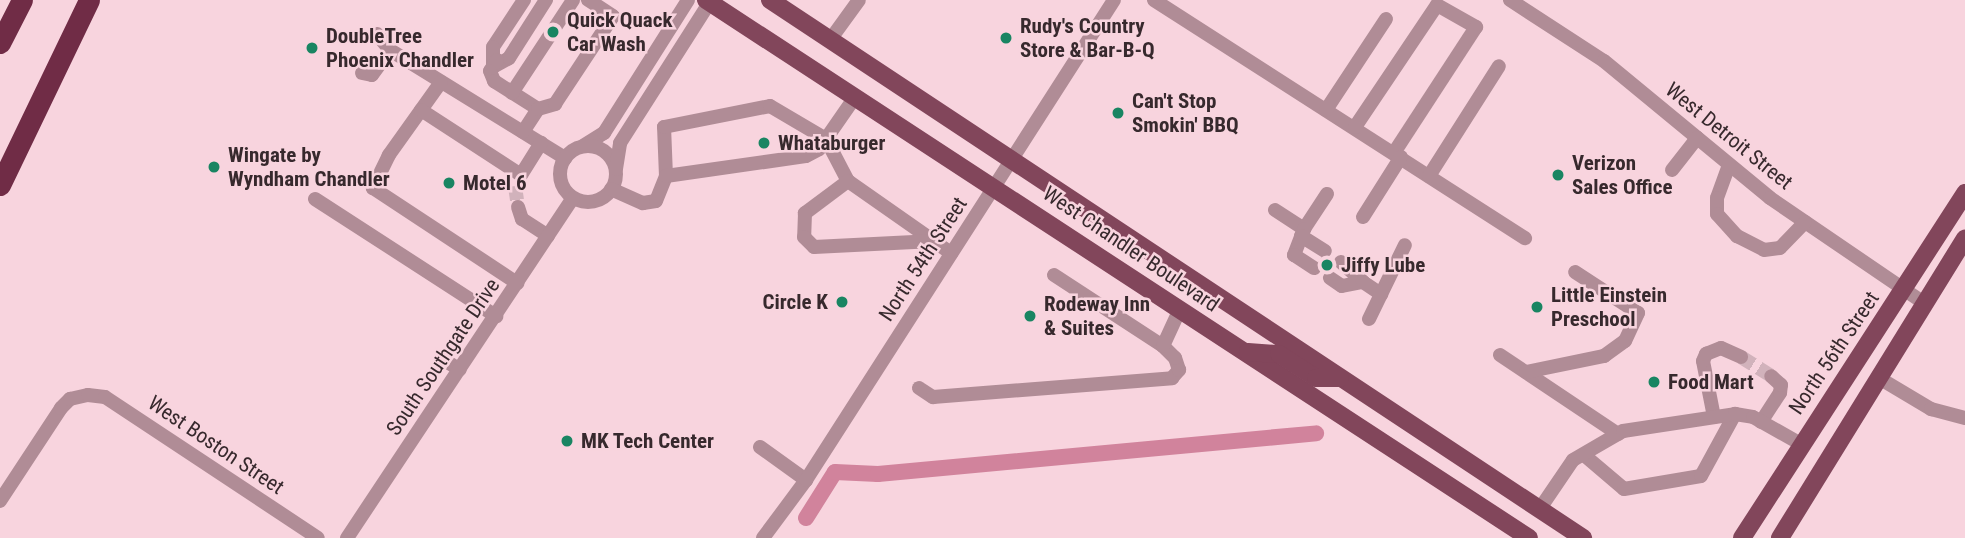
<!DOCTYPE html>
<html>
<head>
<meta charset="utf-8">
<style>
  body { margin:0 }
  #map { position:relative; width:1965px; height:538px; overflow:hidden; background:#f8d4de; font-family:"Roboto Condensed",sans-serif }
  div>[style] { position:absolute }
  .canal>* { height:16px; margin:-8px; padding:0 8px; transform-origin:8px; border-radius:8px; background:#d1839c }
  .minor-tunnel>* { height:14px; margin-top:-7px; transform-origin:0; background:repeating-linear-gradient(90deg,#d1b2bb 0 14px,transparent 0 21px) }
  .minor>* { height:14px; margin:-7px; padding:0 7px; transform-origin:7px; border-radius:7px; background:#b08c96 }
  .minor>.ring { margin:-7px; padding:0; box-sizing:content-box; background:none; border:14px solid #b08c96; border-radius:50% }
  .major>* { height:18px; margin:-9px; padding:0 9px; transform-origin:9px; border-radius:9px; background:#82465b }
  .highway>* { height:21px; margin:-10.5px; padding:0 10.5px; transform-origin:10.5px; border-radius:10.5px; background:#702c46 }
  .dots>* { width:19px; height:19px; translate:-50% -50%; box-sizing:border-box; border:4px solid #f8d4de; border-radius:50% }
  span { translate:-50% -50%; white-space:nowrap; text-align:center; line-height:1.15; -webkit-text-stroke:5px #f8d4de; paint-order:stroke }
  .poi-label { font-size:21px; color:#37292d; font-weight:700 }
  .left { translate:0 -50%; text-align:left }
  .right { translate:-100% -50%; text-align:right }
  .street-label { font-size:21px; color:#37292d }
</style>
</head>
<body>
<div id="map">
  <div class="canal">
    <i style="left:806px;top:518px;width:54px;rotate:-57.8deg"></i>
    <i style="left:835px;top:472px;width:43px;rotate:2.7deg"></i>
    <i style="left:878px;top:474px;width:440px;rotate:-5.3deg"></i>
  </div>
  <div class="minor-tunnel">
    <i style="left:515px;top:186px;width:21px;rotate:82deg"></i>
    <i style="left:1320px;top:259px;width:19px;rotate:32deg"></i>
    <i style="left:1741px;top:357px;width:36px;rotate:32deg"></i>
  </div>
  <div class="minor">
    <i style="left:524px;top:0;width:56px;rotate:123.4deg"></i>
    <i style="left:493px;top:47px;width:20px;rotate:90deg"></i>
    <i style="left:493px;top:67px;width:18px;rotate:-29deg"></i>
    <i style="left:509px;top:58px;width:69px;rotate:-57.5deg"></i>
    <i style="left:1154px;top:0;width:441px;rotate:32.7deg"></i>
    <i style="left:1510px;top:0;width:112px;rotate:33deg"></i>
    <i style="left:1604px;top:61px;width:215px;rotate:39.5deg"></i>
    <i style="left:1770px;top:198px;width:186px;rotate:34.3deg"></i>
    <i style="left:377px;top:34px;width:21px;rotate:51deg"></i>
    <i style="left:390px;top:50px;width:206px;rotate:31.7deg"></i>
    <i style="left:830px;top:40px;width:49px;rotate:-54.1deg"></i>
    <i style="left:497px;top:60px;width:13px;rotate:122deg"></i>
    <i style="left:490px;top:71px;width:11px;rotate:68deg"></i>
    <i style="left:494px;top:81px;width:52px;rotate:32.5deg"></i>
    <i style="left:362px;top:73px;width:10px;rotate:11deg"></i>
    <i style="left:372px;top:75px;width:31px;rotate:-54deg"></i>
    <i style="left:441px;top:82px;width:90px;rotate:125.5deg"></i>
    <i style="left:389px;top:155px;width:37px;rotate:116deg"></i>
    <i style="left:373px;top:188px;width:173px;rotate:33.4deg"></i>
    <i style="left:512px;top:93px;width:111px;rotate:-56.7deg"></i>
    <i style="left:421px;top:110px;width:119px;rotate:33deg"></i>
    <i style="left:521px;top:175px;width:38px;rotate:-58deg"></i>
    <i style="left:1326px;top:110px;width:109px;rotate:-56.6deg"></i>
    <i style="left:1355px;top:127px;width:147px;rotate:-56.1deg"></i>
    <i style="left:1437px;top:5px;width:45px;rotate:29.4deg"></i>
    <i style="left:1476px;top:27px;width:150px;rotate:123.1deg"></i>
    <i style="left:523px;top:132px;width:27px;rotate:-57deg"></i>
    <i style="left:538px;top:109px;width:18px;rotate:-16deg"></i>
    <i style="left:555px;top:104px;width:105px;rotate:-56.6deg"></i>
    <i style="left:613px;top:16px;width:30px;rotate:-147deg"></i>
    <i style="left:583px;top:146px;width:25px;rotate:-32deg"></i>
    <i style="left:604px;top:133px;width:157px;rotate:-57.7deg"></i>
    <i class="ring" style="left:560px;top:146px;width:42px;height:42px"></i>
    <i style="left:1729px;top:165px;width:35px;rotate:110deg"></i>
    <i style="left:1717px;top:198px;width:16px;rotate:90deg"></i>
    <i style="left:1717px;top:214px;width:30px;rotate:48deg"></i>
    <i style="left:1737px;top:236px;width:30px;rotate:27deg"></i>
    <i style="left:1764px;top:250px;width:16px;rotate:-7deg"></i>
    <i style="left:1780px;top:248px;width:36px;rotate:-46deg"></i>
    <i style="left:616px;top:169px;width:26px;rotate:-81deg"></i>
    <i style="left:620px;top:143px;width:169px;rotate:-57.5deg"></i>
    <i style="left:1672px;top:170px;width:41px;rotate:-52deg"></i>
    <i style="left:666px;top:176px;width:49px;rotate:-92.3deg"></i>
    <i style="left:664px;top:127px;width:108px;rotate:-11.2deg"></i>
    <i style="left:770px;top:106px;width:65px;rotate:30.5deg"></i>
    <i style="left:826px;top:139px;width:47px;rotate:62.4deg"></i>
    <i style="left:848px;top:181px;width:126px;rotate:35deg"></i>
    <i style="left:1429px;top:176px;width:130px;rotate:-57.5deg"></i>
    <i style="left:848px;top:181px;width:54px;rotate:143.3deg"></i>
    <i style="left:805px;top:213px;width:24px;rotate:92deg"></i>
    <i style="left:804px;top:237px;width:14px;rotate:45deg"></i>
    <i style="left:814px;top:247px;width:120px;rotate:-2.9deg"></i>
    <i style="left:611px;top:189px;width:35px;rotate:24deg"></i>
    <i style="left:643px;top:203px;width:13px;rotate:-9deg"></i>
    <i style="left:656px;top:201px;width:27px;rotate:-68deg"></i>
    <i style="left:666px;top:176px;width:141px;rotate:-8.1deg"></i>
    <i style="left:806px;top:156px;width:15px;rotate:-28deg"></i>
    <i style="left:819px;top:149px;width:63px;rotate:-55.3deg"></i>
    <i style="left:315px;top:199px;width:216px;rotate:32.9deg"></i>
    <i style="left:518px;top:207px;width:13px;rotate:72deg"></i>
    <i style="left:522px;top:219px;width:31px;rotate:33deg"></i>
    <i style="left:1275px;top:210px;width:35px;rotate:33deg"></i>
    <i style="left:1304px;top:229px;width:42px;rotate:-56.7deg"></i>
    <i style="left:1363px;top:217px;width:71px;rotate:-57.7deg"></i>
    <i style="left:1304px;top:229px;width:28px;rotate:111deg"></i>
    <i style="left:1294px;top:255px;width:24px;rotate:33deg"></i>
    <i style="left:1301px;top:236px;width:28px;rotate:32deg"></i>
    <i style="left:1341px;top:262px;width:30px;rotate:42deg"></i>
    <i style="left:1054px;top:275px;width:130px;rotate:33.1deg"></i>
    <i style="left:1330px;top:278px;width:14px;rotate:34deg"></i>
    <i style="left:1342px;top:286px;width:21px;rotate:-11deg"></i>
    <i style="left:1363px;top:282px;width:22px;rotate:34deg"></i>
    <i style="left:1369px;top:319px;width:82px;rotate:-64.1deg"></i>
    <i style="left:1500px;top:355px;width:142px;rotate:33.8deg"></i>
    <i style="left:441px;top:358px;width:22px;rotate:32deg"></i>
    <i style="left:1526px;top:372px;width:80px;rotate:-11.6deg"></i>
    <i style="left:1604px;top:356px;width:26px;rotate:-36deg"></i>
    <i style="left:1625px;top:341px;width:31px;rotate:-65deg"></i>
    <i style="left:1638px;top:313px;width:75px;rotate:-146.9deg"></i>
    <i style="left:1879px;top:378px;width:61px;rotate:30.8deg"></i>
    <i style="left:1931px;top:409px;width:35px;rotate:15deg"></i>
    <i style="left:919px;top:388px;width:17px;rotate:33deg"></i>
    <i style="left:933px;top:397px;width:240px;rotate:-4.5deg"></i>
    <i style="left:1172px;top:378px;width:11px;rotate:-49deg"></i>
    <i style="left:1179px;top:370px;width:13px;rotate:-108deg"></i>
    <i style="left:1175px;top:358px;width:17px;rotate:-135deg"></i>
    <i style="left:1163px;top:346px;width:41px;rotate:-65.3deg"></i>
    <i style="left:1714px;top:417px;width:57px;rotate:-101.1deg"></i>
    <i style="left:1703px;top:361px;width:8px;rotate:-67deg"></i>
    <i style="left:1706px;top:354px;width:16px;rotate:-22deg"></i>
    <i style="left:1721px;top:348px;width:22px;rotate:24deg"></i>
    <i style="left:1761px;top:422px;width:35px;rotate:-57deg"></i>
    <i style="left:1780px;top:393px;width:8px;rotate:-83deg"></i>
    <i style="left:1781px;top:385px;width:13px;rotate:-138deg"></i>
    <i style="left:760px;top:447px;width:57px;rotate:35.7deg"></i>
    <i style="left:1584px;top:455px;width:52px;rotate:40.4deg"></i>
    <i style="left:1624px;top:489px;width:78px;rotate:-9.6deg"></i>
    <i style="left:1701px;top:476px;width:71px;rotate:-61.3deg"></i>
    <i style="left:0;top:501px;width:111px;rotate:-56.7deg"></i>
    <i style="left:61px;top:408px;width:13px;rotate:-45deg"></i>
    <i style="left:70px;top:399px;width:18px;rotate:-13deg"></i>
    <i style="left:88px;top:395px;width:17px;rotate:7deg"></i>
    <i style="left:105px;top:397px;width:255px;rotate:33.5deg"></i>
    <i style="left:1539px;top:510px;width:60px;rotate:-55.8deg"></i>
    <i style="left:1573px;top:460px;width:58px;rotate:-30.1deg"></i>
    <i style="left:1623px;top:431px;width:113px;rotate:-8.6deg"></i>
    <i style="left:1735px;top:414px;width:18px;rotate:9deg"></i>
    <i style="left:1753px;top:417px;width:55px;rotate:29.4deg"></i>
    <i style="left:347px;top:538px;width:408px;rotate:-56.4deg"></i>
    <i style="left:763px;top:538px;width:72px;rotate:-53.4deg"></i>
    <i style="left:806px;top:480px;width:570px;rotate:-57.31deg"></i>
  </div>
  <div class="major">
    <i style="left:706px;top:0;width:983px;rotate:33.17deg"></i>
    <i style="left:770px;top:0;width:975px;rotate:33.49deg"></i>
    <i style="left:1248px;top:352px;width:31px;rotate:4deg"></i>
    <i style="left:1279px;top:354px;width:44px;rotate:33deg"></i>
    <i style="left:1316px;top:378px;width:24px"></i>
    <i style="left:1742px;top:538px;width:411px;rotate:-57.1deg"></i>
    <i style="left:1780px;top:538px;width:352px;rotate:-58.3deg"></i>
  </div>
  <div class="highway">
    <i style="left:0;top:43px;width:48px;rotate:-62.9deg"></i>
    <i style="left:0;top:185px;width:205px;rotate:-64.3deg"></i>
  </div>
  <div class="dots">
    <i style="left:553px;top:32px;background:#198562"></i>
    <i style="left:1006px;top:38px;background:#198562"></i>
    <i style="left:312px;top:48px;background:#198562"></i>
    <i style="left:1118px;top:113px;background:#198562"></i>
    <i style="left:764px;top:143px;background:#198562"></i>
    <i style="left:214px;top:167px;background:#198562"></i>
    <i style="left:1558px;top:175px;background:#198562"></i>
    <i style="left:449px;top:183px;background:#198562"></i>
    <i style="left:1327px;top:265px;background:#198562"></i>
    <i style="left:842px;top:302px;background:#198562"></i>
    <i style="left:1537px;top:307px;background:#198562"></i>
    <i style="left:1030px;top:316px;background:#198562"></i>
    <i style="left:1654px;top:382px;background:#198562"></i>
    <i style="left:567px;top:441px;background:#198562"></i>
  </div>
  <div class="poi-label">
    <span class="left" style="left:567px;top:32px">Quick Quack<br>Car Wash</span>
    <span class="left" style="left:1020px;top:38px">Rudy's Country<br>Store &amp; Bar-B-Q</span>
    <span class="left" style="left:326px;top:48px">DoubleTree<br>Phoenix Chandler</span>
    <span class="left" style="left:1132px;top:113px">Can't Stop<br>Smokin' BBQ</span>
    <span class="left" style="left:778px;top:143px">Whataburger</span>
    <span class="left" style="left:228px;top:167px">Wingate by<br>Wyndham Chandler</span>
    <span class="left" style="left:1572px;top:175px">Verizon<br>Sales Office</span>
    <span class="left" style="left:463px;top:183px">Motel 6</span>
    <span class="left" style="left:1341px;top:265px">Jiffy Lube</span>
    <span class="left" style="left:1551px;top:307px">Little Einstein<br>Preschool</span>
    <span class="right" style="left:828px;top:302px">Circle K</span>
    <span class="left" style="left:1044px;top:316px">Rodeway Inn<br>&amp; Suites</span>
    <span class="left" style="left:1668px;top:382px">Food Mart</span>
    <span class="left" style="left:581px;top:441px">MK Tech Center</span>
  </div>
  <div class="street-label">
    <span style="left:1729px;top:136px;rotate:39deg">West Detroit Street</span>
    <span style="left:1131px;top:249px;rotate:34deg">West Chandler Boulevard</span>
    <span style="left:923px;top:259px;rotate:-57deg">North 54th Street</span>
    <span style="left:1834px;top:353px;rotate:-56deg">North 56th Street</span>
    <span style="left:443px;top:357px;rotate:-56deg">South Southgate Drive</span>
    <span style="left:216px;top:445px;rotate:34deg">West Boston Street</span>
  </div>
</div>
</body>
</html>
